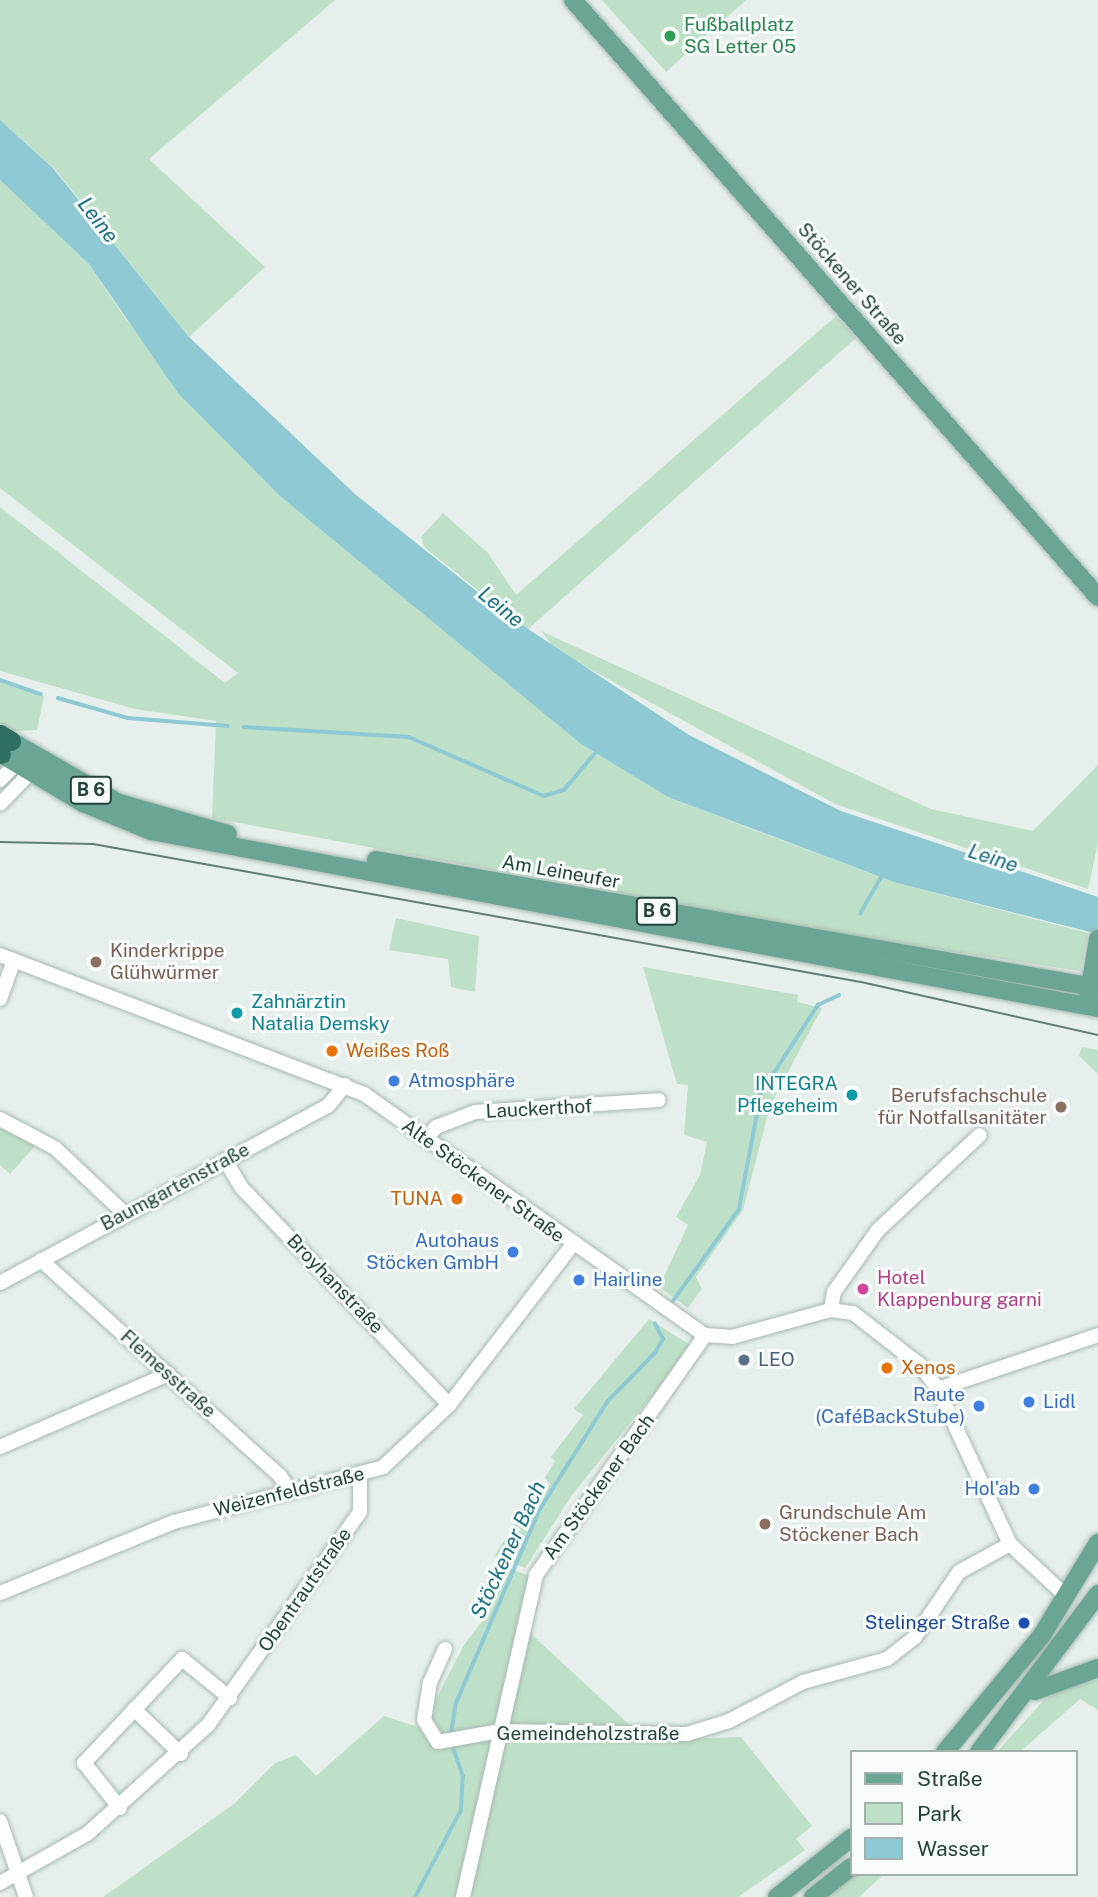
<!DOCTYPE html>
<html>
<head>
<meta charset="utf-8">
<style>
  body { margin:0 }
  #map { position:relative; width:1098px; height:1897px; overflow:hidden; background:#e6efeb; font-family:"Public Sans",sans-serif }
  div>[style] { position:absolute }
  .green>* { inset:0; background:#bfe0c8 }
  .water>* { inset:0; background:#8ec9d4 }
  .stream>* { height:3.5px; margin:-1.75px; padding:0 1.75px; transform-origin:1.75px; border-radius:1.75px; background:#8ec9d4 }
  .roads { filter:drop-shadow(0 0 2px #a8b8b2) drop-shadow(0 0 2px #a8b8b2) }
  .minor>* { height:14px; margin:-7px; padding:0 7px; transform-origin:7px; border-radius:7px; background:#fff }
  .major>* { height:18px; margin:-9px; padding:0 9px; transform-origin:9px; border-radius:9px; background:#6aa596 }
  .highway>* { height:19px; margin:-9.5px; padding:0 9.5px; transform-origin:9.5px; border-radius:9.5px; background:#2f6f62 }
  .tram>* { height:2px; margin:-1px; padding:0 1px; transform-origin:1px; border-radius:1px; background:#5f7d75 }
  .dots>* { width:19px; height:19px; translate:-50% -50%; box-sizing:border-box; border:4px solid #f7fbf9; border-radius:50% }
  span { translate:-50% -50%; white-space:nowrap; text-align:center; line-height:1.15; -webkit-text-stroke:6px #f7fbf9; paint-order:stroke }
  .shield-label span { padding:2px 5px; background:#f7fbf9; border:2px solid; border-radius:5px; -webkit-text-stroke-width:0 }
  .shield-label { font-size:18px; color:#24423a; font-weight:700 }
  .leisure-label { font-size:19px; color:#27864d }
  .left { translate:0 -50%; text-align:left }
  .street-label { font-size:19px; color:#24423a }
  .education-label { font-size:19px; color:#785e54 }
  .right { translate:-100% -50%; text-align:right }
  .culture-label { font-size:19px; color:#0d838f }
  .food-label { font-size:19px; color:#c56008 }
  .shop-label { font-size:19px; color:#366cbe }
  .hotel-label { font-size:19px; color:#b23c85 }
  .service-label { font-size:19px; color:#4e5e75 }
  .transit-label { font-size:19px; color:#164399 }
  .water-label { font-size:21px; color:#1c6f80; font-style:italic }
  .legend { position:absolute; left:850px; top:1750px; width:228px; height:126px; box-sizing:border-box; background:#f7fbf9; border:2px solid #a3b1ad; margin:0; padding:9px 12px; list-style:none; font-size:21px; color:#24423a }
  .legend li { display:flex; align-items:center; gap:14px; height:35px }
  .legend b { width:35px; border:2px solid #a3b1ad }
</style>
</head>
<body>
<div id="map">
  <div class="green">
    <i style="clip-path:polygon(0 0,335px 0,149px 159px,265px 267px,189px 337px,53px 167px,0 120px)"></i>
    <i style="clip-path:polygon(602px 0,746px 0,666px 72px)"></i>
    <i style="clip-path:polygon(0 180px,89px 264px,125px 318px,281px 497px,581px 744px,668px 797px,762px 833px,897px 883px,1088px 933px,1080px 971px,857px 937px,212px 818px,216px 721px,135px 709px,0 671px,0 507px,225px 683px,238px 673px,0 488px)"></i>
    <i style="clip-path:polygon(836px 316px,856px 338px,527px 630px,424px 547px,421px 537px,443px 513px,488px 553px,516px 595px)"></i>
    <i style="clip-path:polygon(541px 631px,931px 809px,1033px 831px,1098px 765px,1098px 843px,1088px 889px,835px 804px,557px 651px)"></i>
    <i style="clip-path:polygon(0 682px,44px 696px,37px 730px,14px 731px,0 723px)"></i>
    <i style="clip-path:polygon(396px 918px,479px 936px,475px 992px,451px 987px,448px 959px,389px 950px)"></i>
    <i style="clip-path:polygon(643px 967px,798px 995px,797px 1002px,822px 1008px,770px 1106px,743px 1210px,696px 1277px,702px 1289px,688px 1308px,659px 1287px,688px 1225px,676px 1217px,700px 1175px,707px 1142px,684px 1135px,688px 1085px,677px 1084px)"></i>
    <i style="clip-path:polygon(1082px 1047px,1098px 1050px,1098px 1074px,1079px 1056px)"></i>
    <i style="clip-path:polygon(0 1128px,35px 1146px,10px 1174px,0 1165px)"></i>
    <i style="clip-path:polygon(649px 1319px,692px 1346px,572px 1495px,525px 1568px,495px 1555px,525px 1508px,531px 1511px,550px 1484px,545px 1478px,555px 1461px,551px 1457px,583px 1415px,574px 1409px)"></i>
    <i style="clip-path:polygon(508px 1568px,530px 1576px,530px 1633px,646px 1740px,741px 1737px,812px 1826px,796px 1839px,805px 1850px,738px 1897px,103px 1897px,234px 1804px,275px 1763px,296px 1755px,316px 1776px,384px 1716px,421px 1728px,464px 1645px,490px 1611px)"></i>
    <i style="clip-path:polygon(1098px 1680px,1098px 1710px,1080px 1699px,1020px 1752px,997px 1752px,1043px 1701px,1069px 1685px)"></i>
    <i style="clip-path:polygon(858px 1874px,884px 1874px,859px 1897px,828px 1897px)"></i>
  </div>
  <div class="water">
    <i style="clip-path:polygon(0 120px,52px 167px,189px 337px,356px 495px,504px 613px,689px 735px,841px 811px,1098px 897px,1098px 934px,897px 883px,668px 797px,581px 744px,281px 497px,178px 393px,89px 264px,0 180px)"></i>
  </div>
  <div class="stream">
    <i style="left:0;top:680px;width:43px;rotate:18.9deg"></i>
    <i style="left:58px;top:698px;width:73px;rotate:15.9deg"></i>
    <i style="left:128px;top:718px;width:100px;rotate:4.6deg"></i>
    <i style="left:244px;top:727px;width:165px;rotate:3.5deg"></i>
    <i style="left:409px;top:737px;width:147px;rotate:23.6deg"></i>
    <i style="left:544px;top:796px;width:21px;rotate:-17deg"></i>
    <i style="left:564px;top:790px;width:51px;rotate:-49.8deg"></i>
    <i style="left:860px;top:914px;width:46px;rotate:-60.1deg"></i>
    <i style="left:673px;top:1301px;width:113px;rotate:-54.3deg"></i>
    <i style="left:739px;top:1209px;width:118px;rotate:-79.3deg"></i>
    <i style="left:761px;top:1093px;width:105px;rotate:-57.1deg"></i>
    <i style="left:818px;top:1005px;width:23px;rotate:-25deg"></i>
    <i style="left:451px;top:1734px;width:31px;rotate:-81deg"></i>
    <i style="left:456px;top:1703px;width:211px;rotate:-66.6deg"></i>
    <i style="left:540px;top:1509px;width:126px;rotate:-57.9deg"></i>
    <i style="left:607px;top:1402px;width:69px;rotate:-45.6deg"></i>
    <i style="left:655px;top:1353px;width:16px;rotate:-60deg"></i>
    <i style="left:663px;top:1339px;width:17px;rotate:-118deg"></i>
    <i style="left:415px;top:1897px;width:98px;rotate:-62.1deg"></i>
    <i style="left:461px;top:1810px;width:33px;rotate:-87deg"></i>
    <i style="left:463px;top:1777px;width:34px;rotate:-109deg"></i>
  </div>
  <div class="roads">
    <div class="minor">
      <i style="left:0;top:780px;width:33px;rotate:-45deg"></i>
      <i style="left:0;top:804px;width:43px;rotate:-45.9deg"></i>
      <i style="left:30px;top:773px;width:12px;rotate:-90deg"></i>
      <i style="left:0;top:955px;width:390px;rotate:20.9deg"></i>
      <i style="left:364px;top:1094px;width:418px;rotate:35.3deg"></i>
      <i style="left:705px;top:1335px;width:27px;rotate:4deg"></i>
      <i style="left:732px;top:1337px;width:103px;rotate:-15.3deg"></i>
      <i style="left:831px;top:1310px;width:22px;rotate:8deg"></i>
      <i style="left:853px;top:1313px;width:85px;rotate:37.8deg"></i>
      <i style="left:920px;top:1365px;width:30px;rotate:53deg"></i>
      <i style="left:938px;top:1389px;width:171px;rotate:65.1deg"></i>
      <i style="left:1010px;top:1544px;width:78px;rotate:42.9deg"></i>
      <i style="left:0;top:999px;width:41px;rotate:-70.3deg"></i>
      <i style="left:0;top:1119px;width:62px;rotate:27.8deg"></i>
      <i style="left:55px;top:1148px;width:96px;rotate:43.3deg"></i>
      <i style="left:426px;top:1139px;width:16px;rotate:-50deg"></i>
      <i style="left:436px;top:1127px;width:42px;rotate:-21deg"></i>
      <i style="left:475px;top:1112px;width:184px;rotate:-3.7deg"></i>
      <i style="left:225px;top:1160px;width:31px;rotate:59deg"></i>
      <i style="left:241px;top:1187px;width:301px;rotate:46.3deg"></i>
      <i style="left:41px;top:1260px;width:322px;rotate:42.1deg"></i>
      <i style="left:280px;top:1476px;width:18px;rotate:56deg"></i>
      <i style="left:0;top:1283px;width:373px;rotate:-28.4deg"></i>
      <i style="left:328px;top:1106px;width:27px;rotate:-51deg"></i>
      <i style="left:831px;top:1310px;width:18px;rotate:-81deg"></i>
      <i style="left:834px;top:1292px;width:76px;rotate:-54.6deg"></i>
      <i style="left:878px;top:1230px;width:139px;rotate:-43deg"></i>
      <i style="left:938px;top:1389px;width:169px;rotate:-18.6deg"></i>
      <i style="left:0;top:1447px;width:184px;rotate:-23.4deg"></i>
      <i style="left:0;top:1593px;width:188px;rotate:-22.2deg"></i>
      <i style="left:174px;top:1522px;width:216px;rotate:-14.7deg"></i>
      <i style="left:383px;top:1467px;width:91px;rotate:-43.2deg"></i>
      <i style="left:449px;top:1405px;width:202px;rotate:-52.4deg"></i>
      <i style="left:445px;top:1649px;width:36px;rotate:114deg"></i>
      <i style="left:430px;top:1682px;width:38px;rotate:99deg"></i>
      <i style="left:424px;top:1720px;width:26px;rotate:58deg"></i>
      <i style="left:438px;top:1742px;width:62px;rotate:-10.2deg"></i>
      <i style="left:499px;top:1731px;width:188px;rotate:0.9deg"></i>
      <i style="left:687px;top:1734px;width:44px;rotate:-17.2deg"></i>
      <i style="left:729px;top:1721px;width:84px;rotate:-27.8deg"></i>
      <i style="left:803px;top:1682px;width:87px;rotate:-15.3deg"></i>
      <i style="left:887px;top:1659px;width:36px;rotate:-38deg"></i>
      <i style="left:915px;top:1637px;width:78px;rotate:-55.9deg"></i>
      <i style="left:959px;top:1572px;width:58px;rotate:-28.8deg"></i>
      <i style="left:134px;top:1709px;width:65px;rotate:43.8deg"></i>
      <i style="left:120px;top:1808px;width:58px;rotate:-128.7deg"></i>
      <i style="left:84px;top:1763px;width:143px;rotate:-46.7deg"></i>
      <i style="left:182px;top:1659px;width:62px;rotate:39.1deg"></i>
      <i style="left:0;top:1821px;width:80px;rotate:71.1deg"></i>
      <i style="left:0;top:1883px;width:100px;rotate:-29.4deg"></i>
      <i style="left:87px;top:1834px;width:163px;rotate:-42deg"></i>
      <i style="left:208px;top:1725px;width:262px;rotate:-54.5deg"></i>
      <i style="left:360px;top:1512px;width:36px;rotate:-90deg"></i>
      <i style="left:463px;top:1897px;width:330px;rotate:-77.2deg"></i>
      <i style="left:536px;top:1575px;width:294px;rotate:-54.8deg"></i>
    </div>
    <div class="major">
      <i style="left:573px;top:0;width:795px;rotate:48.67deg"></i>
      <i style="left:11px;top:741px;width:125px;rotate:29.9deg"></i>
      <i style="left:119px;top:803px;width:113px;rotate:15.9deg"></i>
      <i style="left:1px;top:754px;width:96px;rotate:30.9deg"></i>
      <i style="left:83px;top:803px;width:74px;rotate:22.4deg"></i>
      <i style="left:151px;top:831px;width:963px;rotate:10.59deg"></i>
      <i style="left:376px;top:860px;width:733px;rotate:10.05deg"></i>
      <i style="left:1088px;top:999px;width:61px;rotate:-80.5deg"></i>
      <i style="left:1035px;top:1691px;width:67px;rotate:-20.1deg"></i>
      <i style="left:945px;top:1752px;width:152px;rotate:-50.3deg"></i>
      <i style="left:1042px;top:1635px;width:108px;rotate:-58.7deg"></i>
      <i style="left:979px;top:1752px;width:198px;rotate:-53deg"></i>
      <i style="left:777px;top:1897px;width:95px;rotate:-38.6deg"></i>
      <i style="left:813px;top:1897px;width:48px;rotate:-38.3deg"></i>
    </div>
    <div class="highway">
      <i style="left:0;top:734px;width:13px;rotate:32deg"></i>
      <i style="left:0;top:754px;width:1px"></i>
    </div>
  </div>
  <div class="tram">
    <i style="left:0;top:842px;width:93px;rotate:1.2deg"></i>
    <i style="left:93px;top:844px;width:780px;rotate:10.19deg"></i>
    <i style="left:861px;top:982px;width:243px;rotate:12.6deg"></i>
  </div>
  <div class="dots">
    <i style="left:670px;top:36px;background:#2e9e5b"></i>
    <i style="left:96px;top:962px;background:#8d6e63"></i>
    <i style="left:237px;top:1013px;background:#0f9aa8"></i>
    <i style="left:332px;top:1051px;background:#e8710a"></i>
    <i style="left:394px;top:1081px;background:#3f7fe0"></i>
    <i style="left:852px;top:1095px;background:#0f9aa8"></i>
    <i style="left:1061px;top:1107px;background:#8d6e63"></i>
    <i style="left:457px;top:1199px;background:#e8710a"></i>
    <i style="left:513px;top:1252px;background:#3f7fe0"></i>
    <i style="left:579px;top:1280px;background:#3f7fe0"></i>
    <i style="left:863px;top:1289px;background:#d1479c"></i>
    <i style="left:744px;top:1360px;background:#5c6f8a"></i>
    <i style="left:887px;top:1368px;background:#e8710a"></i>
    <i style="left:1029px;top:1402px;background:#3f7fe0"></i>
    <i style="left:979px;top:1406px;background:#3f7fe0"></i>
    <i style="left:1034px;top:1489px;background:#3f7fe0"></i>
    <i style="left:765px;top:1524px;background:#8d6e63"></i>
    <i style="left:1024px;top:1623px;background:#1a4fb4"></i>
  </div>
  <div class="shield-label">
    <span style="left:91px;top:790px">B 6</span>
    <span style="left:657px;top:911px">B 6</span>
  </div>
  <div class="leisure-label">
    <span class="left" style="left:684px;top:36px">Fußballplatz<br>SG Letter 05</span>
  </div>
  <div class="street-label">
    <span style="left:852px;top:284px;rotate:49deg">Stöckener Straße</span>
    <span style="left:561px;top:872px;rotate:10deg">Am Leineufer</span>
    <span style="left:539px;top:1109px;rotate:-3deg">Lauckerthof</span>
    <span style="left:483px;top:1181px;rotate:36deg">Alte Stöckener Straße</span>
    <span style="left:175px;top:1187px;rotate:-28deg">Baumgartenstraße</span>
    <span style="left:335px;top:1284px;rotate:46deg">Broyhanstraße</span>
    <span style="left:168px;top:1374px;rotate:42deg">Flemesstraße</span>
    <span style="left:599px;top:1487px;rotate:-54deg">Am Stöckener Bach</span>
    <span style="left:289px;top:1492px;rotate:-14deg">Weizenfeldstraße</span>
    <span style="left:305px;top:1590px;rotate:-55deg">Obentrautstraße</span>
    <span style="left:588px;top:1734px">Gemeindeholzstraße</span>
  </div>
  <div class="education-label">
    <span class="left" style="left:110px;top:962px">Kinderkrippe<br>Glühwürmer</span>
    <span class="right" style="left:1047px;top:1107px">Berufsfachschule<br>für Notfallsanitäter</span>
    <span class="left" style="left:779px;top:1524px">Grundschule Am<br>Stöckener Bach</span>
  </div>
  <div class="culture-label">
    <span class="left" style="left:251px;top:1013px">Zahnärztin<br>Natalia Demsky</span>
    <span class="right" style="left:838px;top:1095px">INTEGRA<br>Pflegeheim</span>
  </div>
  <div class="food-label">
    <span class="left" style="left:346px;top:1051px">Weißes Roß</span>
    <span class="right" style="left:443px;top:1199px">TUNA</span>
    <span class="left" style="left:901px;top:1368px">Xenos</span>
  </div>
  <div class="shop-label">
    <span class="left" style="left:408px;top:1081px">Atmosphäre</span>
    <span class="right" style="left:499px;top:1252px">Autohaus<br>Stöcken GmbH</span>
    <span class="left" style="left:593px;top:1280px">Hairline</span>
    <span class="right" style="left:965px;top:1406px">Raute<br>(CaféBackStube)</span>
    <span class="left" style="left:1043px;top:1402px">Lidl</span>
    <span class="right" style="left:1020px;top:1489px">Hol'ab</span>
  </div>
  <div class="hotel-label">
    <span class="left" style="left:877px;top:1289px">Hotel<br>Klappenburg garni</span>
  </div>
  <div class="service-label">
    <span class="left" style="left:758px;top:1360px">LEO</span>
  </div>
  <div class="transit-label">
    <span class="right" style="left:1010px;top:1623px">Stelinger Straße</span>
  </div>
  <div class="water-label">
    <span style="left:98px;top:220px;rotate:52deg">Leine</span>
    <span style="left:501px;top:607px;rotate:39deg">Leine</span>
    <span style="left:993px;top:858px;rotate:18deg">Leine</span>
    <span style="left:508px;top:1550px;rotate:-65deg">Stöckener Bach</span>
  </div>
  <ul class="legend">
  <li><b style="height:9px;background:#6aa596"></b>Straße</li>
  <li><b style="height:19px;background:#bfe0c8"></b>Park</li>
  <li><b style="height:19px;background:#8ec9d4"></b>Wasser</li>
  </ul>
</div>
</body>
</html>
